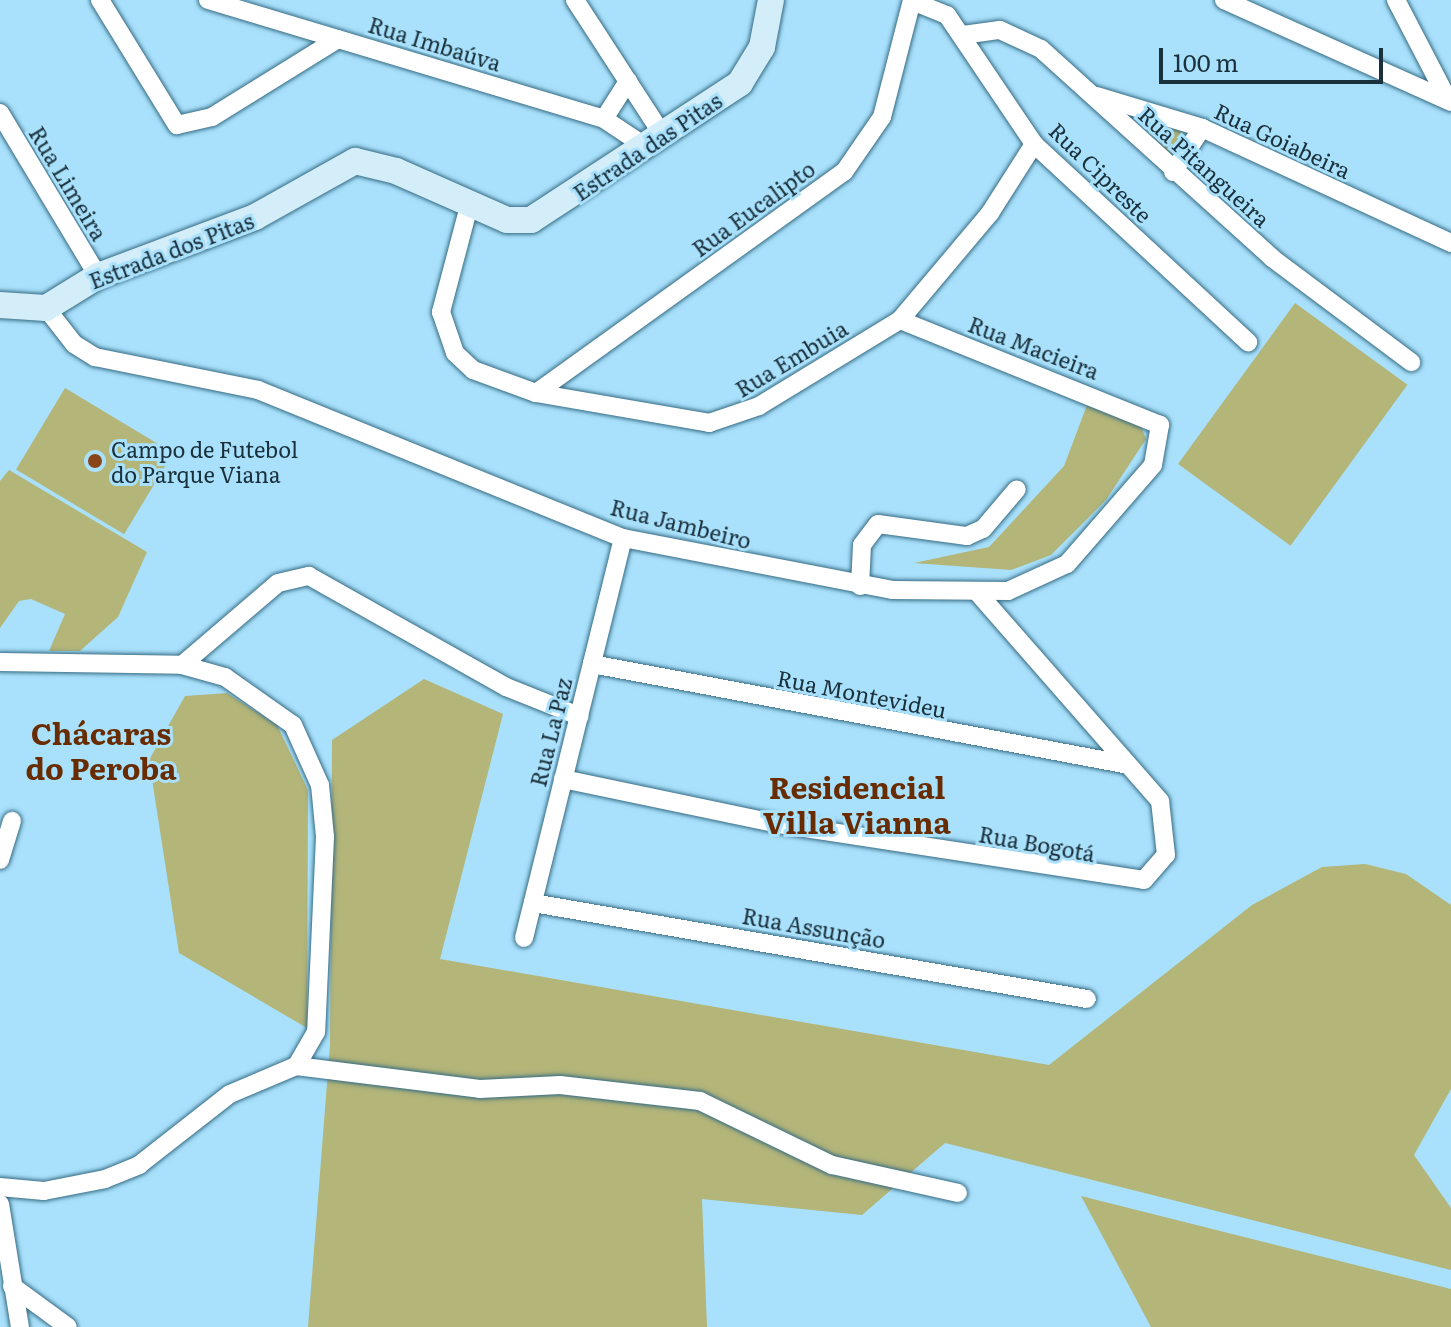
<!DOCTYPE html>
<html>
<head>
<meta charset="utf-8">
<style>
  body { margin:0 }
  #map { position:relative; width:1451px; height:1327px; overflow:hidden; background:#a9e1fc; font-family:Literata,serif }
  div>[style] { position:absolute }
  .green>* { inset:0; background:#b3b579; transform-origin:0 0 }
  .roads { filter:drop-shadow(0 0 2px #366b83) drop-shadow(0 0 2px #366b83) }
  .minor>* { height:18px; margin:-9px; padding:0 9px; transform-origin:9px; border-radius:9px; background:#fff }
  .secondary>* { height:26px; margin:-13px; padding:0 13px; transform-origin:13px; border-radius:13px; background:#d3edf9 }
  .dots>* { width:22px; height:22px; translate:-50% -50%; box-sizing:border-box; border:4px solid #a9e1fc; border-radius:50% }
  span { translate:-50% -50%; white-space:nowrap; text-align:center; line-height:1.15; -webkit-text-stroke:6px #a9e1fc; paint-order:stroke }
  .street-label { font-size:22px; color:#1a303b }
  .poi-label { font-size:22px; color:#1a303b }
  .left { translate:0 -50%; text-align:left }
  .district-label { font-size:30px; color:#682c00; font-weight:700 }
  .scale { position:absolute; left:1159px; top:48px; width:224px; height:36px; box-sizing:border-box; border:4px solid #1a303b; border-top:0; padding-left:10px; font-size:24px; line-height:28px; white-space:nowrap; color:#1a303b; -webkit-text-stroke:6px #a9e1fc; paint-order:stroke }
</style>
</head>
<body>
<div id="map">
  <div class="green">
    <i style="clip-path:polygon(1136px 117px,1182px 131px,1186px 138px,1173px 159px)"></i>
    <i style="left:1295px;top:303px;width:139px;height:199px;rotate:36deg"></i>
    <i style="left:65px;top:388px;width:126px;height:95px;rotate:31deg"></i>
    <i style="clip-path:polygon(1087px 405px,1141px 426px,1146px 439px,1106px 500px,1051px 555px,1011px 570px,914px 563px,989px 547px,1064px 466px)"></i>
    <i style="clip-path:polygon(9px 470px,147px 552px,118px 617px,80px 651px,49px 651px,65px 614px,31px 599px,19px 601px,0 628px,0 481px)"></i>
    <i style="clip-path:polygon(424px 679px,503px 714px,440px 959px,1049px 1065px,1252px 905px,1322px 867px,1365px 864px,1406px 874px,1451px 905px,1451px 1089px,1414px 1155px,1451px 1208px,1451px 1270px,945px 1143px,862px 1215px,702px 1199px,707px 1327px,308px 1327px,330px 1045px,332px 740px)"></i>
    <i style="clip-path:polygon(227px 693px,277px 725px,308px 790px,307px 1028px,179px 953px,149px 760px,185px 696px)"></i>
    <i style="clip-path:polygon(1081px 1196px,1451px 1289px,1451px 1327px,1151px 1327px)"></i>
  </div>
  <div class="roads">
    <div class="minor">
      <i style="left:100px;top:0;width:147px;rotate:58.4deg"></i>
      <i style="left:177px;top:125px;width:36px;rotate:-13deg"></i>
      <i style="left:212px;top:117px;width:148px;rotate:-31.8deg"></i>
      <i style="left:208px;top:0;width:413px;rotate:16.7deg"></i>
      <i style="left:604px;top:119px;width:47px;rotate:33.7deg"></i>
      <i style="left:575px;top:0;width:160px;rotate:57deg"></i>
      <i style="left:1224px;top:0;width:249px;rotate:24.2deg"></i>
      <i style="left:1396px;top:0;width:113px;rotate:62.5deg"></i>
      <i style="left:912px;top:1px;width:38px;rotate:22deg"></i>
      <i style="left:947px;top:15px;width:156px;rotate:56deg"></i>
      <i style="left:1034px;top:144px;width:292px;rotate:42.8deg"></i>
      <i style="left:963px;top:35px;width:37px;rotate:-8deg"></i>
      <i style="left:1000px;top:30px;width:45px;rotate:24.9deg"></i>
      <i style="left:1041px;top:49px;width:312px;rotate:42.1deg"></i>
      <i style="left:1272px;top:258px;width:174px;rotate:36.8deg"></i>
      <i style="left:1097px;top:96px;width:110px;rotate:16.9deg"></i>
      <i style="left:1202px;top:128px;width:274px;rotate:24.8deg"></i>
      <i style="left:0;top:113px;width:190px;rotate:59deg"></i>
      <i style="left:604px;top:119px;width:45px;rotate:-57.7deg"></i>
      <i style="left:1173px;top:172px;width:53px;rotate:-56.6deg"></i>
      <i style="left:469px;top:206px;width:110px;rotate:104.8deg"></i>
      <i style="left:441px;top:312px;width:43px;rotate:71.1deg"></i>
      <i style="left:455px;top:353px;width:25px;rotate:43deg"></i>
      <i style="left:473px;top:370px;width:67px;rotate:20.1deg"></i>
      <i style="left:536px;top:393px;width:176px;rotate:9.8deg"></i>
      <i style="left:709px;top:423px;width:53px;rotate:-18.8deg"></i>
      <i style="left:759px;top:406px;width:165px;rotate:-31.4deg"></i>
      <i style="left:900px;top:320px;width:140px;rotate:-49.9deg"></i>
      <i style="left:990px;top:213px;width:82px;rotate:-57.5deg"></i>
      <i style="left:46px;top:308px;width:46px;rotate:52.1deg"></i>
      <i style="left:74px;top:344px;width:25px;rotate:32deg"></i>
      <i style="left:95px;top:357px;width:166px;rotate:11.4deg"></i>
      <i style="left:258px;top:390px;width:394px;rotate:22.1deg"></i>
      <i style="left:623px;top:538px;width:274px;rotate:10.9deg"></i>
      <i style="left:892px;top:590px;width:116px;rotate:0.5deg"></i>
      <i style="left:1008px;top:591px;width:65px;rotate:-24.6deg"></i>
      <i style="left:1067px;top:564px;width:131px;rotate:-49deg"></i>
      <i style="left:1153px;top:465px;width:41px;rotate:-80.1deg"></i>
      <i style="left:1160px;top:425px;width:280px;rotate:-158deg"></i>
      <i style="left:536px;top:393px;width:379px;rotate:-35.7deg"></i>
      <i style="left:844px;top:172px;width:67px;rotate:-55.4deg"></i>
      <i style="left:882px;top:117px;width:121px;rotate:-75.6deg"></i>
      <i style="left:860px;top:586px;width:41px;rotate:-87.2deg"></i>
      <i style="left:862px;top:545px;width:26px;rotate:-53deg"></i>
      <i style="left:878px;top:524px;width:90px;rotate:7.7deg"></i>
      <i style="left:967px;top:536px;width:17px;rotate:-24deg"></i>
      <i style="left:983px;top:529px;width:52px;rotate:-49.6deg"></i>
      <i style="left:0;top:662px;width:182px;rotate:0.9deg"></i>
      <i style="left:182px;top:665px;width:45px;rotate:15.6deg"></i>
      <i style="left:225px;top:677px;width:83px;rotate:35.2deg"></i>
      <i style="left:293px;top:725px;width:66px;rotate:65.8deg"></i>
      <i style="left:320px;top:785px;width:52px;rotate:84.5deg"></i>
      <i style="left:325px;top:837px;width:195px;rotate:92.6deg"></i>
      <i style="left:316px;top:1032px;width:39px;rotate:120deg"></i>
      <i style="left:592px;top:664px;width:541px;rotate:10.65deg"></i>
      <i style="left:182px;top:665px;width:126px;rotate:-40.5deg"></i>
      <i style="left:278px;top:583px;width:32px;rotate:-13deg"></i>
      <i style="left:309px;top:576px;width:226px;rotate:29.4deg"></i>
      <i style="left:506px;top:687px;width:79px;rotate:21.7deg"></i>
      <i style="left:563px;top:779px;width:221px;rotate:11.8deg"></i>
      <i style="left:779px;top:824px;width:369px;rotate:8.7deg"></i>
      <i style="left:1144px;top:880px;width:33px;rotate:-49deg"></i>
      <i style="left:1166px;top:855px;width:54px;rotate:-96.3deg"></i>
      <i style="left:1160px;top:801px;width:275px;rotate:-131.2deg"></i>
      <i style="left:0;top:860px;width:41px;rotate:-72.9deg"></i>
      <i style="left:533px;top:903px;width:562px;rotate:9.83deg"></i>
      <i style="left:524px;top:938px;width:412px;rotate:-76.1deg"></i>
      <i style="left:0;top:1187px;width:44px;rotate:5.2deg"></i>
      <i style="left:44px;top:1191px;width:62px;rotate:-11.1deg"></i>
      <i style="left:105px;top:1179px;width:37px;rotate:-22deg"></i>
      <i style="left:139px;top:1165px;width:115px;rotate:-38deg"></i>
      <i style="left:230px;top:1094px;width:72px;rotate:-23deg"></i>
      <i style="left:296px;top:1066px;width:185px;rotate:7.1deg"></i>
      <i style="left:480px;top:1089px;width:80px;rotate:-2.9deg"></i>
      <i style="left:560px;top:1085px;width:141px;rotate:6.5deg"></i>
      <i style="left:700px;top:1101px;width:147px;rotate:25.9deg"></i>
      <i style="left:832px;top:1165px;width:129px;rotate:12.5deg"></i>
      <i style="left:0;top:1204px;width:125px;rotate:80.8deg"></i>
      <i style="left:12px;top:1286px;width:69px;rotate:36.2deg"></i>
    </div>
    <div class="secondary">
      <i style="left:0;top:305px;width:46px;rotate:3.7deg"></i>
      <i style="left:46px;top:308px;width:61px;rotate:-31.6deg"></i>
      <i style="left:98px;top:276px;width:168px;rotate:-20.6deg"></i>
      <i style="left:255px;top:217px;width:115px;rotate:-29.2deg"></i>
      <i style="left:355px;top:161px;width:42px;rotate:13.7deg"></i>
      <i style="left:396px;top:171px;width:121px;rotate:23.8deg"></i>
      <i style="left:507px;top:220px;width:24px"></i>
      <i style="left:531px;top:220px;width:250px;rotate:-33.2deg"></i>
      <i style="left:740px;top:83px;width:42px;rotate:-58.6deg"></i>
      <i style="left:762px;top:47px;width:48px;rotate:-79.2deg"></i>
    </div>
  </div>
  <div class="dots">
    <i style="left:95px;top:461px;background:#894519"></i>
  </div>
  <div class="street-label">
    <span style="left:435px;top:43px;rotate:17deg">Rua Imbaúva</span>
    <span style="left:1283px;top:140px;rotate:25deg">Rua Goiabeira</span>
    <span style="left:647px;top:146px;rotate:-34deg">Estrada das Pitas</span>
    <span style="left:1205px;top:166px;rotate:42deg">Rua Pitangueira</span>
    <span style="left:1101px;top:172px;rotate:44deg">Rua Cipreste</span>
    <span style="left:69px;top:183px;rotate:59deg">Rua Limeira</span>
    <span style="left:753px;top:208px;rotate:-36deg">Rua Eucalipto</span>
    <span style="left:171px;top:250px;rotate:-21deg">Estrada dos Pitas</span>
    <span style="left:1034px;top:347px;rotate:21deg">Rua Macieira</span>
    <span style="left:791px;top:358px;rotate:-31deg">Rua Embuia</span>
    <span style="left:681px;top:523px;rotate:14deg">Rua Jambeiro</span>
    <span style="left:862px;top:693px;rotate:11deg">Rua Montevideu</span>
    <span style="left:550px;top:732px;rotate:-76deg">Rua La Paz</span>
    <span style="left:1037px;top:843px;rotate:10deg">Rua Bogotá</span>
    <span style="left:814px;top:927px;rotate:10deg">Rua Assunção</span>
  </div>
  <div class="poi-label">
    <span class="left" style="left:111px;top:461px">Campo de Futebol<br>do Parque Viana</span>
  </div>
  <div class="district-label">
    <span style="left:101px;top:749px">Chácaras<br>do Peroba</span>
    <span style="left:857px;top:803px">Residencial<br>Villa Vianna</span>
  </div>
  <div class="scale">100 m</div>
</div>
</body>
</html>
